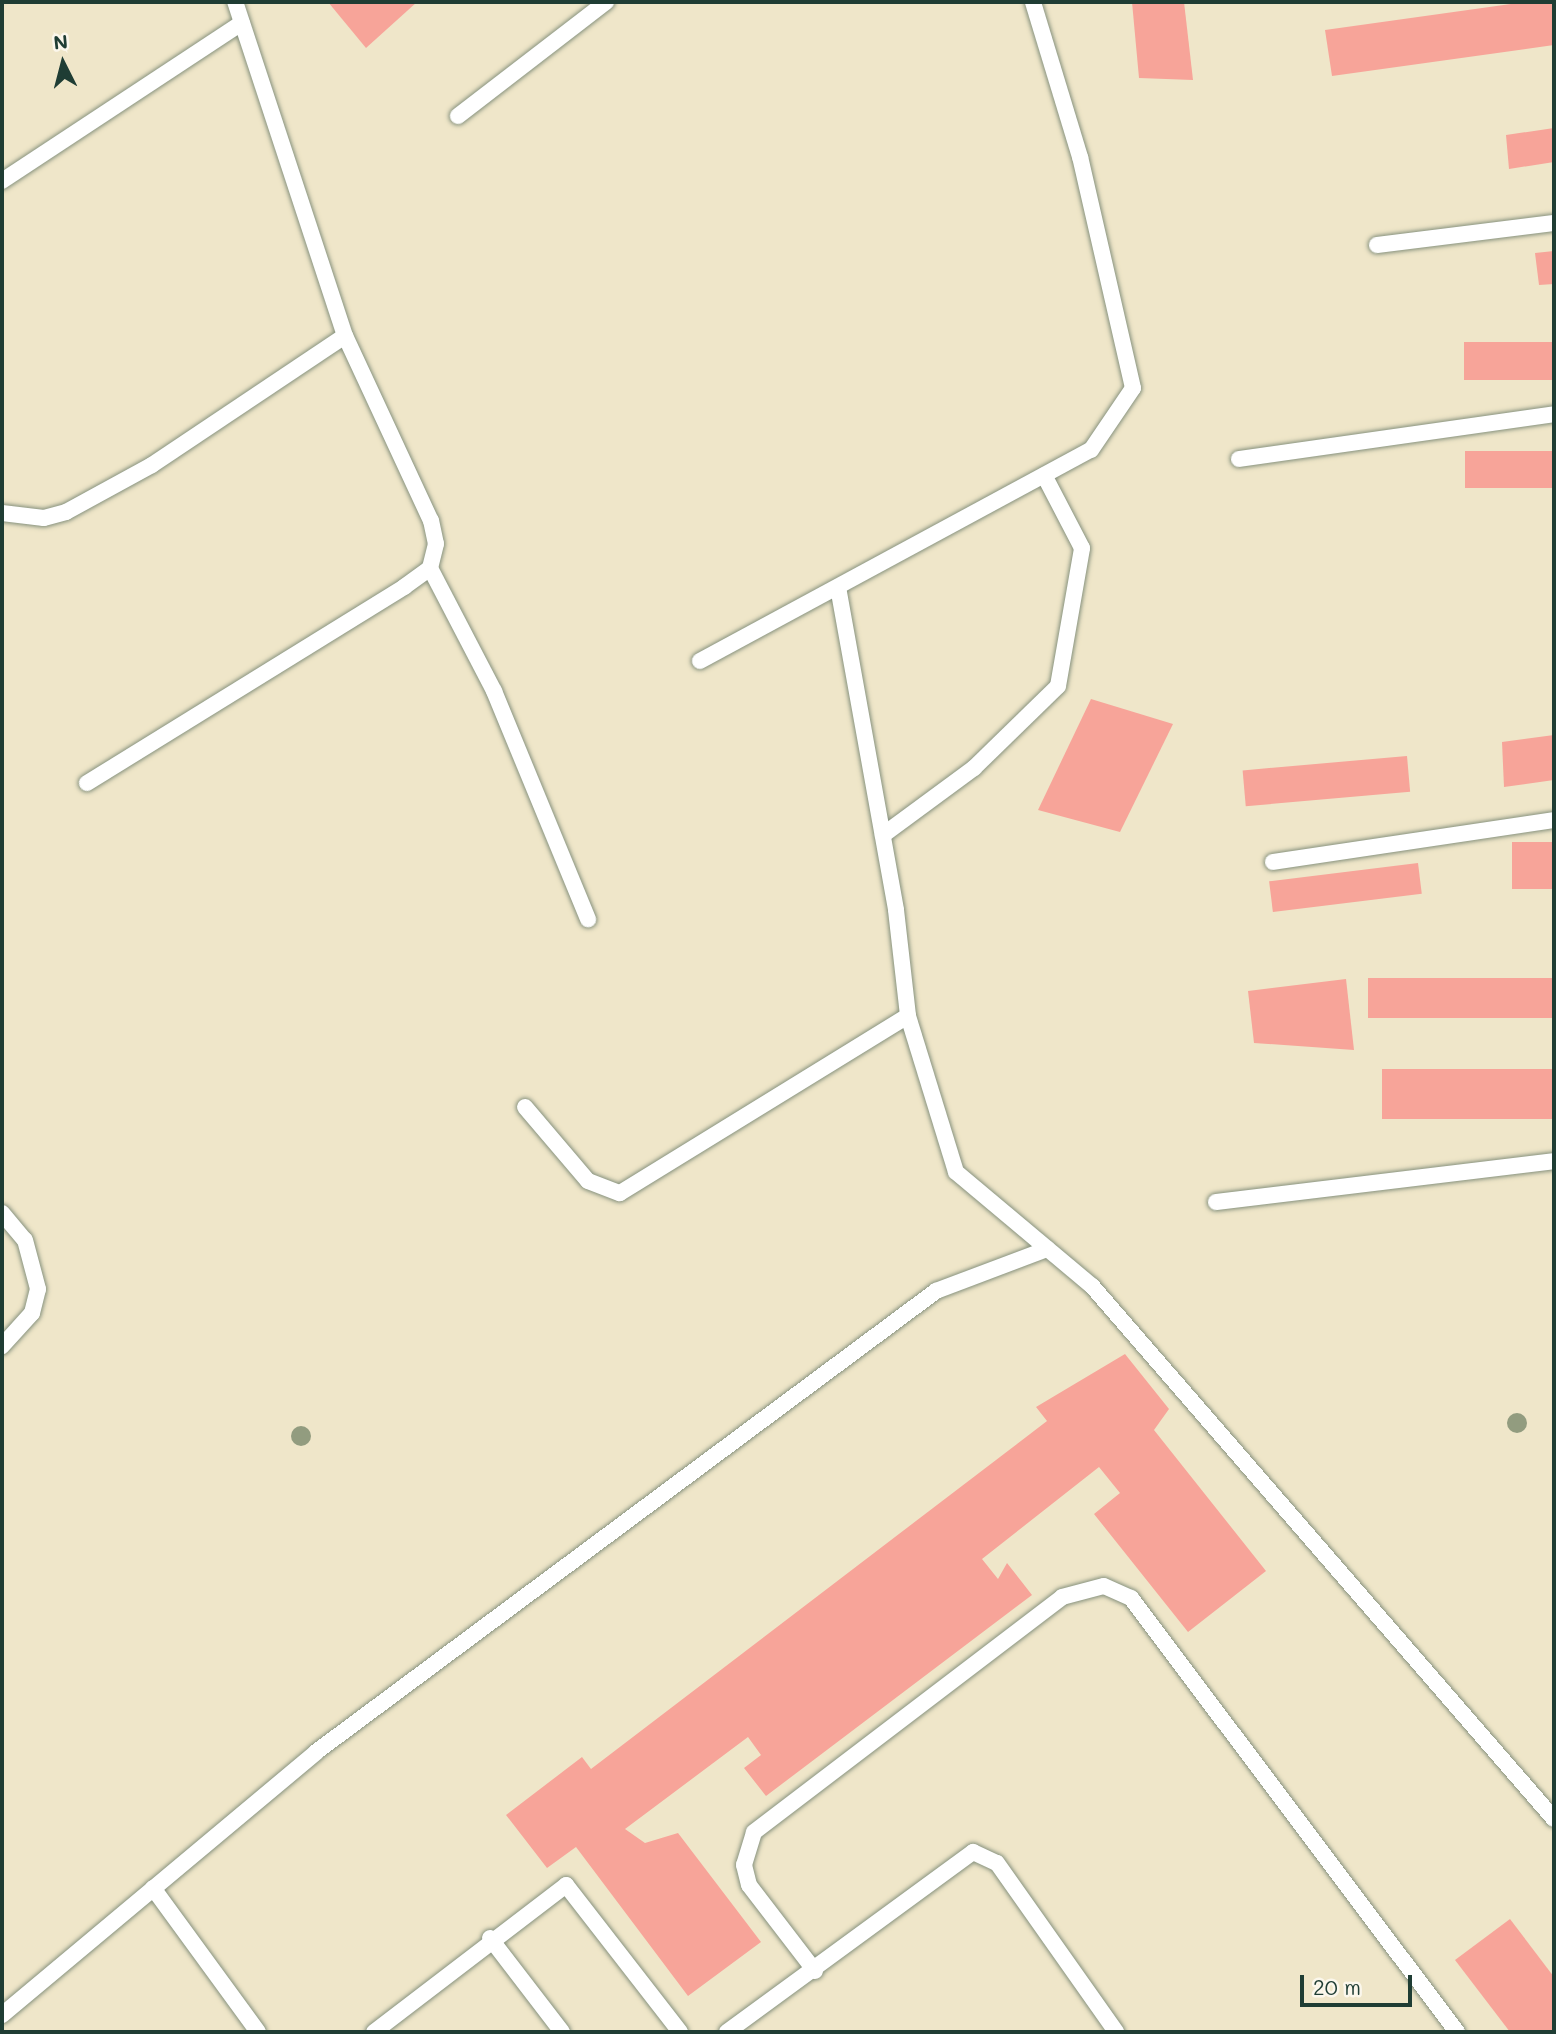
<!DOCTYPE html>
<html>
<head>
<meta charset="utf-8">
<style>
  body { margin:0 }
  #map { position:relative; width:1556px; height:2034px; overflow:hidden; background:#efe6c9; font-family:Mali,sans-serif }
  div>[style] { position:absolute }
  .building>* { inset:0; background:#f7a499; transform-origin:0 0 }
  .roads { filter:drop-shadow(0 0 2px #87927e) drop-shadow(0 0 2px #87927e) }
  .service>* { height:16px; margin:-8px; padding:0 8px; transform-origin:8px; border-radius:8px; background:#fff }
  .trees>* { width:20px; height:20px; margin:-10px; border-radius:50%; background:#929c7f }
  span { translate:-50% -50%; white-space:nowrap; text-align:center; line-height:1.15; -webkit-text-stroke:5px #fbf7ec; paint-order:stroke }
  .frame { position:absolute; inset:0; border:4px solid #1f3d34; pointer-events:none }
  .north { position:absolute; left:28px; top:28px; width:70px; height:70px; -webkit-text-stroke:5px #fbf7ec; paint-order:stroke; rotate:354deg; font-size:19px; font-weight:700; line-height:28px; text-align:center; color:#1f3d34 }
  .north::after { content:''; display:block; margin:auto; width:24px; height:32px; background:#1f3d34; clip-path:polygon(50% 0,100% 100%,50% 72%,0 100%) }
  .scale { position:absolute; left:1300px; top:1975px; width:112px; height:32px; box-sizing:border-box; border:4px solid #1f3d34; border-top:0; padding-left:9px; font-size:21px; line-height:24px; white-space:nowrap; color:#1f3d34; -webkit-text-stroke:5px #fbf7ec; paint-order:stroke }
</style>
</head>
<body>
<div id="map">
  <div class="building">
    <i style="clip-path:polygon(328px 2px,417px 2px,366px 48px)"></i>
    <i style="clip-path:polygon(1132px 2px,1184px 2px,1193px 80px,1139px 78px)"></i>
    <i style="clip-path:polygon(1525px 2px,1554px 2px,1554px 45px,1332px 76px,1325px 30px)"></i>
    <i style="clip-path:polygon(1554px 128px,1554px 162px,1509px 169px,1506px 135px)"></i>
    <i style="clip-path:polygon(1554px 251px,1554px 284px,1539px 285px,1535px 253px)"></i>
    <i style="left:1554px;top:342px;width:38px;height:90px;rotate:90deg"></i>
    <i style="left:1554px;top:451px;width:37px;height:89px;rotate:90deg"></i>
    <i style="clip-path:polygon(1091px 699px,1173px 724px,1120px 832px,1038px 810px)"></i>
    <i style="clip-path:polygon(1554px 735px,1554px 780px,1504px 787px,1502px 742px)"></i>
    <i style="left:1407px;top:756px;width:36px;height:165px;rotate:85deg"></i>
    <i style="left:1554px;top:842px;width:47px;height:42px;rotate:90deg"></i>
    <i style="left:1418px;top:863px;width:31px;height:150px;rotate:83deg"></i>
    <i style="left:1554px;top:978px;width:40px;height:186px;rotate:90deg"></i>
    <i style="clip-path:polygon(1346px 979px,1354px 1050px,1254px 1043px,1248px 991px)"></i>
    <i style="left:1554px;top:1069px;width:50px;height:172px;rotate:90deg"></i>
    <i style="clip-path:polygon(1125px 1354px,1169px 1409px,1154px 1430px,1266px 1571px,1188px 1632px,1094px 1514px,1120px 1493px,1099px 1467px,982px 1559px,998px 1579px,1007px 1563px,1032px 1595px,766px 1796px,744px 1768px,761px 1755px,748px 1737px,625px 1829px,645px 1843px,678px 1833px,761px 1942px,688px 1996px,576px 1847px,547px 1868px,506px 1815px,582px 1757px,591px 1769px,1047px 1421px,1036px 1407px)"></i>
    <i style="clip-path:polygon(1510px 1919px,1554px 1977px,1554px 2032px,1510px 2032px,1455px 1960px)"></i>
  </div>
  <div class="roads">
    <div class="service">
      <i style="left:458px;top:116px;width:187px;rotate:-37.6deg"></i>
      <i style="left:2px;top:181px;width:287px;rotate:-33.4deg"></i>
      <i style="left:1377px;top:245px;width:178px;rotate:-7.1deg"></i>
      <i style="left:1239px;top:459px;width:318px;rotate:-8.1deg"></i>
      <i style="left:2px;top:513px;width:42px;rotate:6.8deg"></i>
      <i style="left:44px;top:518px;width:23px;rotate:-15deg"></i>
      <i style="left:66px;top:512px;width:98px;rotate:-28.7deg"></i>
      <i style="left:152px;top:465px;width:232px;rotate:-33.8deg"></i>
      <i style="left:430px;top:568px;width:139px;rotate:62.5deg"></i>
      <i style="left:494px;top:691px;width:247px;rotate:67.6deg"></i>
      <i style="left:838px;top:587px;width:328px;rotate:79.8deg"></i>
      <i style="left:896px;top:910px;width:107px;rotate:83.5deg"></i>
      <i style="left:908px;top:1016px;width:163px;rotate:72.9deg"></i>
      <i style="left:956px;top:1172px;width:177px;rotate:40deg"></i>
      <i style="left:1092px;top:1286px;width:705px;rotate:49.08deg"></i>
      <i style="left:700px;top:661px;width:444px;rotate:-28.4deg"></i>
      <i style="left:1091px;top:450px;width:75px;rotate:-55.9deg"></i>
      <i style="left:1133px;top:388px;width:237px;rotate:-102.9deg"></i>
      <i style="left:1080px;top:157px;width:162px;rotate:-106.9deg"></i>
      <i style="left:87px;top:783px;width:373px;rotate:-31.7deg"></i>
      <i style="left:404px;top:587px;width:32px;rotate:-36deg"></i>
      <i style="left:430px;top:568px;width:25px;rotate:-76deg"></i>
      <i style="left:436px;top:544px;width:24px;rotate:-102deg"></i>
      <i style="left:431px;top:521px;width:204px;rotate:-114.9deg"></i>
      <i style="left:345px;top:336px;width:352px;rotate:-108.2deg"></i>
      <i style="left:883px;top:835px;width:113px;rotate:-36.4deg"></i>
      <i style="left:974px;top:768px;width:117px;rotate:-44.3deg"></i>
      <i style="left:1058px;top:686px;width:140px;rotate:-80.1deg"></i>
      <i style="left:1082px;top:548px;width:82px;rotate:-117.5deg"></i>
      <i style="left:1273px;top:862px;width:284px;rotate:-8.5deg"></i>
      <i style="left:525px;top:1107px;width:97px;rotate:49.6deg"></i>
      <i style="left:588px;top:1181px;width:34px;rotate:21deg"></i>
      <i style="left:620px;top:1193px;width:338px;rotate:-31.6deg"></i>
      <i style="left:1216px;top:1202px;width:340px;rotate:-6.9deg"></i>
      <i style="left:2px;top:1213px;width:35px;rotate:50deg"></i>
      <i style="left:25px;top:1240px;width:51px;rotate:75.1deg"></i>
      <i style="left:38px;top:1289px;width:25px;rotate:104deg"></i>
      <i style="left:32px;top:1313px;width:45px;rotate:132.3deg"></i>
      <i style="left:153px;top:1888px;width:178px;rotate:53.9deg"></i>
      <i style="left:490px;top:1938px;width:118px;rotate:52.5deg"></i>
      <i style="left:815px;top:1971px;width:108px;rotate:-127.5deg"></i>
      <i style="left:749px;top:1885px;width:21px;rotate:-104deg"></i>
      <i style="left:744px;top:1865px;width:34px;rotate:-73deg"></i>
      <i style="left:754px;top:1832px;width:387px;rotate:-37.3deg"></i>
      <i style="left:1062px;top:1597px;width:43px;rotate:-14.7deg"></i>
      <i style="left:1104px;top:1586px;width:30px;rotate:24deg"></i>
      <i style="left:1131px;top:1598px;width:543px;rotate:53.09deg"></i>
      <i style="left:2px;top:2015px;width:410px;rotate:-39.9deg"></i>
      <i style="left:316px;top:1752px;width:773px;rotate:-36.63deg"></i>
      <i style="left:936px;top:1291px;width:119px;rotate:-20.7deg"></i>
      <i style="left:374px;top:2032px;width:242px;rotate:-37.4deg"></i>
      <i style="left:566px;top:1885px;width:186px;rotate:52.2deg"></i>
      <i style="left:727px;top:2032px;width:305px;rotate:-36.2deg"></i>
      <i style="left:973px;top:1852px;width:26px;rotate:25deg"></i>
      <i style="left:997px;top:1863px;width:207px;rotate:54.8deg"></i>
    </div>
  </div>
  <div class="trees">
    <i style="left:1517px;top:1423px"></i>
    <i style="left:301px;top:1436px"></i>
  </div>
  <div class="frame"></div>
  <div class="north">N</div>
  <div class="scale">20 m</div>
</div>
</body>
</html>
